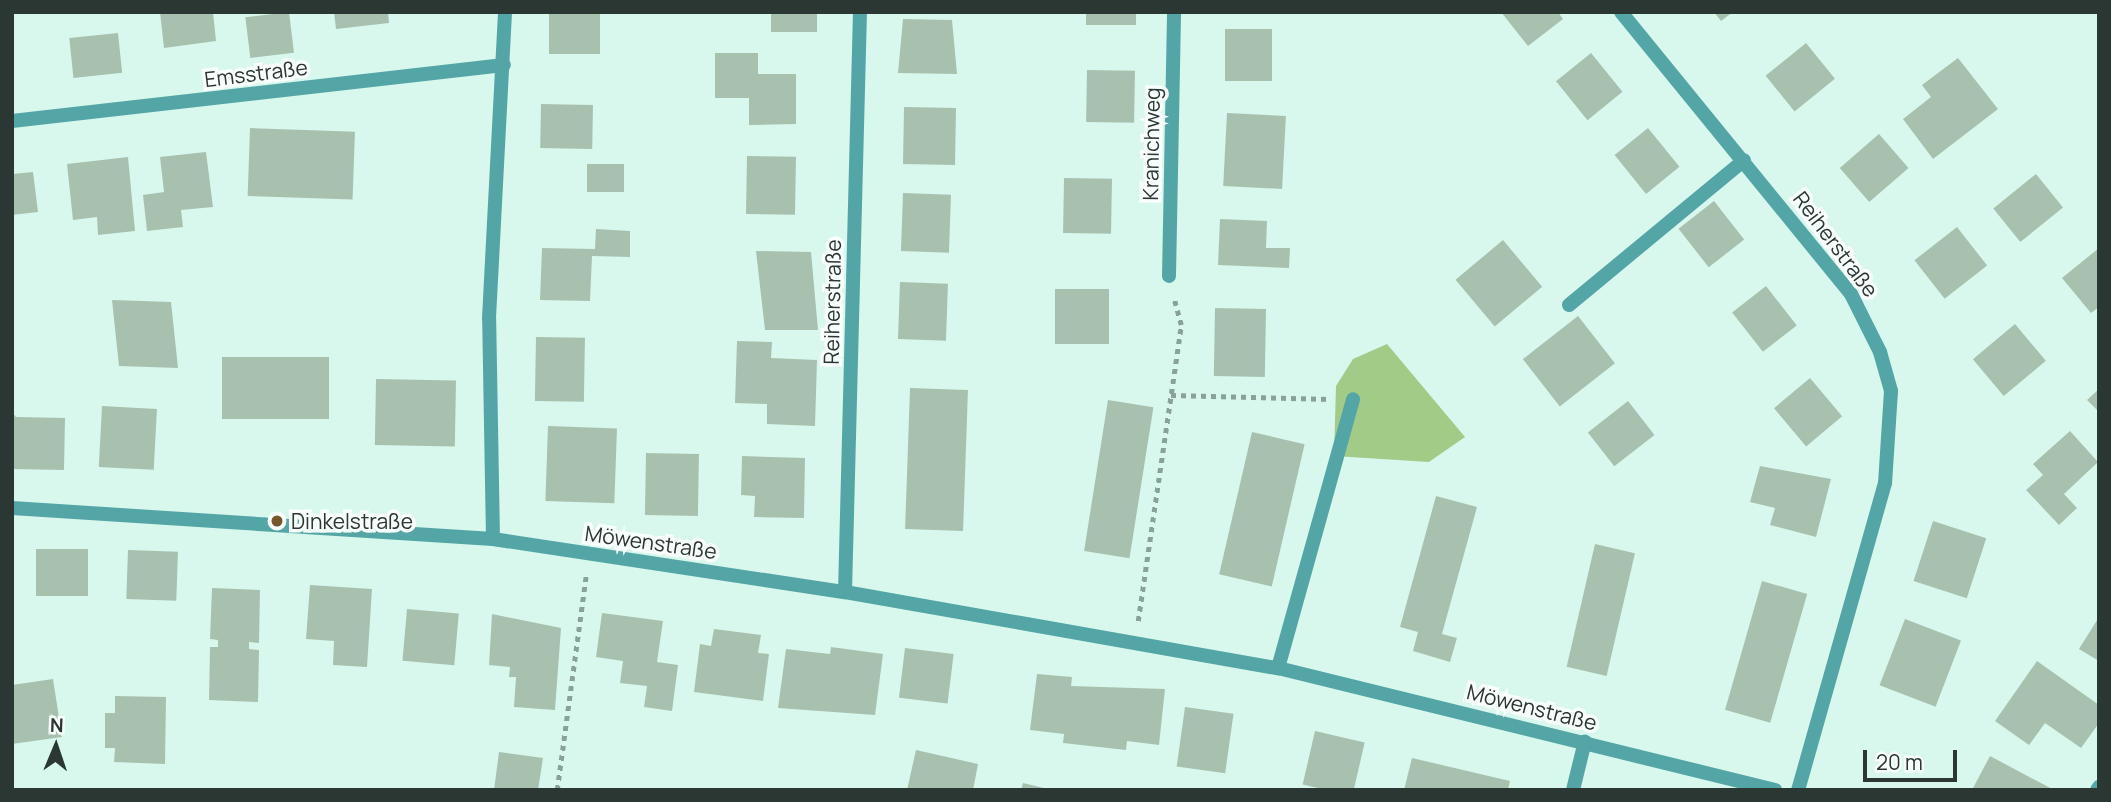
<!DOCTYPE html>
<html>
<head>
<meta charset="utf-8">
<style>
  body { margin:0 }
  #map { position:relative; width:2111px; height:802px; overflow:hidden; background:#d8f8ee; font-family:Manrope,sans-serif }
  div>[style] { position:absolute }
  .green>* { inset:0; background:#a2cb87 }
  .building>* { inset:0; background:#a8c1af; transform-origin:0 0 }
  .path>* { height:4.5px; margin-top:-2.25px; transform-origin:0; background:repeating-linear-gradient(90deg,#8aa19a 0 5px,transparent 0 10px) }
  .lane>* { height:14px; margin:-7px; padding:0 7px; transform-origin:7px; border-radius:7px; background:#54a6a6 }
  .street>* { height:14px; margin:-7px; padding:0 7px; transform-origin:7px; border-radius:7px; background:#54a6a6 }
  .dots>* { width:19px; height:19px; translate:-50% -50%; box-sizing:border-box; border:4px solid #f8fffd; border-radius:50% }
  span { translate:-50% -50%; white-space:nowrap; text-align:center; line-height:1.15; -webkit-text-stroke:7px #f8fffd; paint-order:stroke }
  .street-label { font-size:21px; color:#2a3733 }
  .poi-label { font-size:21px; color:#2a3733 }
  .left { translate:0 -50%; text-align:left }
  .frame { position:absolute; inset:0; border:14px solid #2a3733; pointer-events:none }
  .north { position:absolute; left:21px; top:711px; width:70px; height:70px; -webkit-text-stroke:5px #f8fffd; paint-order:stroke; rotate:2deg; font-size:19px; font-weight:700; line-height:28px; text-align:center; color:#2a3733 }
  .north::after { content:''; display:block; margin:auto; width:24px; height:32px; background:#2a3733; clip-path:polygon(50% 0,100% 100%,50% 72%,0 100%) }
  .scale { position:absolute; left:1863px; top:750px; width:94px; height:32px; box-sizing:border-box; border:4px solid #2a3733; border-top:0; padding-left:9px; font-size:21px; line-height:24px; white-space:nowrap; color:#2a3733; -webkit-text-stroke:5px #f8fffd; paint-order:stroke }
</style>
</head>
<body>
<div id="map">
  <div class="green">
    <i style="clip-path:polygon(1387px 344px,1465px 437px,1429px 462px,1334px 456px,1336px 386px,1353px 359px)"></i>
  </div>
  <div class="building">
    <i style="clip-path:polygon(160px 12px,213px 12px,216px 41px,164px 48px)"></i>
    <i style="left:289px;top:12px;width:41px;height:44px;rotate:83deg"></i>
    <i style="clip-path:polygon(334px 12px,388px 12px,389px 23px,336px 29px)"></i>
    <i style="left:549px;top:12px;width:51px;height:42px"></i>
    <i style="left:771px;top:12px;width:46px;height:20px"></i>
    <i style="left:1086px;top:12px;width:50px;height:13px"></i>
    <i style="clip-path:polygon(1501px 12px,1558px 12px,1563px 19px,1528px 46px)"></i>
    <i style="clip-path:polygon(1714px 12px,1733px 12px,1721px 21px)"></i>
    <i style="clip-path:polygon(903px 19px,952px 20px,957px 74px,898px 73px)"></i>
    <i style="left:1225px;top:29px;width:47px;height:52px"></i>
    <i style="left:118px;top:33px;width:40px;height:49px;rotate:84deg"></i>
    <i style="left:1806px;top:43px;width:46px;height:52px;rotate:51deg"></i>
    <i style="clip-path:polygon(715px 53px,758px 53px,758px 74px,796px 74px,796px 124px,749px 125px,749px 98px,715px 98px)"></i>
    <i style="left:1591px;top:53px;width:50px;height:45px;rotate:51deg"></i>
    <i style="clip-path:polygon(1958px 58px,1998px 109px,1933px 159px,1903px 119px,1931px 97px,1922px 85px)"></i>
    <i style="left:1087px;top:70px;width:48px;height:52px;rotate:1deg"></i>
    <i style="left:541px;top:104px;width:52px;height:44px;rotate:1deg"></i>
    <i style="left:904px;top:107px;width:52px;height:57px;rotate:1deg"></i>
    <i style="left:1227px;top:113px;width:59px;height:73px;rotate:3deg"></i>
    <i style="left:250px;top:128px;width:105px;height:68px;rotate:2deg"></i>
    <i style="left:1648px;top:128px;width:50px;height:43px;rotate:51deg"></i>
    <i style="left:1879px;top:134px;width:45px;height:52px;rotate:49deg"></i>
    <i style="clip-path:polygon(206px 152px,213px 207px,181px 210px,183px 227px,147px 231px,143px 195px,164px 192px,160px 157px)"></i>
    <i style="left:747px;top:156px;width:49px;height:58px;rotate:1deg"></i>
    <i style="clip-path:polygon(128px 157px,135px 231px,98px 235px,97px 217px,73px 220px,67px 164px)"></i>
    <i style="left:587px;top:164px;width:37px;height:28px"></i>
    <i style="clip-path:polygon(33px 172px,38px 212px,12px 215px,12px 174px)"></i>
    <i style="left:2036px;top:174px;width:43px;height:55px;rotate:51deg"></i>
    <i style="left:1064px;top:178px;width:48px;height:55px;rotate:1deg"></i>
    <i style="left:903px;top:193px;width:48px;height:58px;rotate:2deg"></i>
    <i style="left:1714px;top:201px;width:49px;height:45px;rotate:52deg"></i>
    <i style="clip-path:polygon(1220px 219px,1267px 221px,1266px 248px,1290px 248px,1289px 268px,1218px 265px)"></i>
    <i style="left:1957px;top:227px;width:49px;height:54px;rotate:52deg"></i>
    <i style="clip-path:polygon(596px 229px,630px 231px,630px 257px,592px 256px,590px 301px,540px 300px,542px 248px,595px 249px)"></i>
    <i style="left:1503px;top:240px;width:61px;height:62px;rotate:50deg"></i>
    <i style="clip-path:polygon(2099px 248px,2099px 307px,2091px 313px,2062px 278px)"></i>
    <i style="clip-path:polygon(756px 251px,811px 252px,818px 330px,765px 330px)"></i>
    <i style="left:900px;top:282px;width:48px;height:57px;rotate:2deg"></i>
    <i style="left:1766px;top:286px;width:50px;height:43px;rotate:52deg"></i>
    <i style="left:1055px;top:289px;width:54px;height:55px"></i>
    <i style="clip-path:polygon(112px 300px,171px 302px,178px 368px,119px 366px)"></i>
    <i style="left:1215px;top:308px;width:51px;height:68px;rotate:1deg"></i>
    <i style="left:1578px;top:316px;width:60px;height:70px;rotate:52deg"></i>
    <i style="left:2015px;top:324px;width:48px;height:55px;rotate:50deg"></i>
    <i style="left:536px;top:337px;width:49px;height:64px;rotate:1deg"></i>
    <i style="clip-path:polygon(737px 341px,772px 342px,771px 358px,817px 360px,815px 426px,767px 424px,767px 404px,735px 403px)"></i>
    <i style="left:329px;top:357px;width:62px;height:107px;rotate:90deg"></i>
    <i style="left:1810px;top:378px;width:50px;height:47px;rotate:50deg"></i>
    <i style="left:376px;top:379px;width:80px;height:66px;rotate:1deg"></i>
    <i style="left:910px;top:388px;width:58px;height:141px;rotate:2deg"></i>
    <i style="clip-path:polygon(2099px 389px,2099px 412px,2087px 400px)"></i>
    <i style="left:1108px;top:400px;width:46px;height:153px;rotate:9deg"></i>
    <i style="left:1628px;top:401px;width:43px;height:51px;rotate:52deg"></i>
    <i style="left:102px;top:406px;width:55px;height:61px;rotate:3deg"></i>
    <i style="clip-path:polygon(12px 412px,16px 417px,65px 418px,64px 470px,12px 469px)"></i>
    <i style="left:548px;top:426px;width:69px;height:75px;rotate:2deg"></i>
    <i style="clip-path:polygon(2070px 431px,2098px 462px,2064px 494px,2077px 508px,2059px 525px,2026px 490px,2043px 475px,2033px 464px)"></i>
    <i style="left:1252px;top:432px;width:54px;height:146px;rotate:13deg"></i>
    <i style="left:646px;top:453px;width:53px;height:62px;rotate:1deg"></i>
    <i style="clip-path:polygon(742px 456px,805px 458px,804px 518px,754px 517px,755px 496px,741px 495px)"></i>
    <i style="clip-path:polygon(1760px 466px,1831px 479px,1816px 537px,1770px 525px,1775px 508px,1750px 502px)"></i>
    <i style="clip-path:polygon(1436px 496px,1477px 507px,1442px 634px,1457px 638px,1450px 662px,1413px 651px,1418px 632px,1400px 627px)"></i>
    <i style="left:1933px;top:521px;width:56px;height:63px;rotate:18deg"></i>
    <i style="left:1595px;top:544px;width:41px;height:126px;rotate:13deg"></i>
    <i style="left:36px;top:549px;width:52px;height:47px"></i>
    <i style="left:128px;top:550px;width:50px;height:49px;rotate:2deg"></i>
    <i style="left:1762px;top:581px;width:47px;height:134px;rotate:16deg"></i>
    <i style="clip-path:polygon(310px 585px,372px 589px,367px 667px,333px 665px,334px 641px,306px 639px)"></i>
    <i style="clip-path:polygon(212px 588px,260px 590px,259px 643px,249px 642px,249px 649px,259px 650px,258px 702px,209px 700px,210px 647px,218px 647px,218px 640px,210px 639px)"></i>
    <i style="left:407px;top:609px;width:52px;height:52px;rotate:5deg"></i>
    <i style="clip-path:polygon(602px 613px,663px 621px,657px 662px,678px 665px,672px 711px,644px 707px,647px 686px,620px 683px,623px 661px,596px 657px)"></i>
    <i style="clip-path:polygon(492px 614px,561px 628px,555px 710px,514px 707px,516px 677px,509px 677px,510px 667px,489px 665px)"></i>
    <i style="clip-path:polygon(2099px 617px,2099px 661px,2079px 649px)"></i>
    <i style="left:1905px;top:619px;width:60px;height:71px;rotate:21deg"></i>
    <i style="clip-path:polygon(714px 629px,761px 635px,758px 653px,769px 654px,763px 701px,694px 692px,700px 644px,711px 646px)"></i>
    <i style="clip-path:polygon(831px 647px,883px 654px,875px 715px,778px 708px,786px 649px,830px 654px)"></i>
    <i style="left:905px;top:648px;width:49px;height:50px;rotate:7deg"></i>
    <i style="clip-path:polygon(2037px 661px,2099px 705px,2099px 723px,2081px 748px,2045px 723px,2029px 745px,1995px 721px)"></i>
    <i style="clip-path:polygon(1037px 674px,1072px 677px,1071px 686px,1165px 689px,1159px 745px,1127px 741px,1126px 750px,1063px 743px,1064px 734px,1030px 730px)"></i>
    <i style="clip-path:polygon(53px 679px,62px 737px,12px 744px,12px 685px)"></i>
    <i style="clip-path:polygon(115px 696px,166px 697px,165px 764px,114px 762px,115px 748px,105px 748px,105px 713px,115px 713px)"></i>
    <i style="left:1185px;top:707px;width:49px;height:60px;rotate:8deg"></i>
    <i style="left:1315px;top:731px;width:51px;height:55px;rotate:13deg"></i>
    <i style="clip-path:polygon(916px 750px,978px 764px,973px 790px,907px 790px)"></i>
    <i style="clip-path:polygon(499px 752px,543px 758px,538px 790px,494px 790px)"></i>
    <i style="clip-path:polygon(1990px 756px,2054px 790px,1972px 790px)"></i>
    <i style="clip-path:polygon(1412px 758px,1510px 781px,1508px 790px,1404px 790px)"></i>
    <i style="clip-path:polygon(1023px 783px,1048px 789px,1048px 790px,1021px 790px)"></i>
  </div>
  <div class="path">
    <i style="left:1171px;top:395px;width:160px;rotate:1.4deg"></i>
    <i style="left:1138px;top:621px;width:299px;rotate:-81.7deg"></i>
    <i style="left:1181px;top:325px;width:28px;rotate:-105deg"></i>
    <i style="left:557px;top:790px;width:216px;rotate:-82.3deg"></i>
  </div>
  <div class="lane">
    <i style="left:1569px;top:305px;width:227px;rotate:-39.6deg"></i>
    <i style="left:1278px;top:668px;width:279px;rotate:-74.4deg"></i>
  </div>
  <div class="street">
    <i style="left:1621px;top:12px;width:364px;rotate:50.8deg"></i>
    <i style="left:1851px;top:294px;width:65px;rotate:63.4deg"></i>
    <i style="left:1880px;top:352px;width:41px;rotate:74.2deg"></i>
    <i style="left:1891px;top:391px;width:92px;rotate:93.7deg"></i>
    <i style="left:1885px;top:483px;width:319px;rotate:105.8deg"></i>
    <i style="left:12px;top:121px;width:495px;rotate:-6.5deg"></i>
    <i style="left:1169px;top:276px;width:264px;rotate:-88.9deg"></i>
    <i style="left:12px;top:508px;width:482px;rotate:3.7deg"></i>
    <i style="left:493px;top:539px;width:356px;rotate:8.6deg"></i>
    <i style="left:845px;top:592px;width:440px;rotate:10deg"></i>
    <i style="left:1278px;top:668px;width:512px;rotate:13.79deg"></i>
    <i style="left:493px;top:539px;width:221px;rotate:-91deg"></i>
    <i style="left:489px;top:318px;width:306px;rotate:-87deg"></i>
    <i style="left:845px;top:592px;width:580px;rotate:-88.52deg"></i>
    <i style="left:1573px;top:790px;width:50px;rotate:-76.2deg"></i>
    <i style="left:2097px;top:790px;width:4px;rotate:-56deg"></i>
  </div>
  <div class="dots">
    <i style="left:277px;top:521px;background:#76562c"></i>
  </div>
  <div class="street-label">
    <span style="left:256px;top:73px;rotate:-7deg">Emsstraße</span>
    <span style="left:1151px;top:144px;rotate:-89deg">Kranichweg</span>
    <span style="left:1836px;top:244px;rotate:53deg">Reiherstraße</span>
    <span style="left:832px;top:302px;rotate:-89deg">Reiherstraße</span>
    <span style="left:651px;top:542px;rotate:8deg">Möwenstraße</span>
    <span style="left:1532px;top:707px;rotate:14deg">Möwenstraße</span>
  </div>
  <div class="poi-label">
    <span class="left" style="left:291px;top:521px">Dinkelstraße</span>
  </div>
  <div class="frame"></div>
  <div class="north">N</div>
  <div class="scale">20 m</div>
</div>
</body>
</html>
